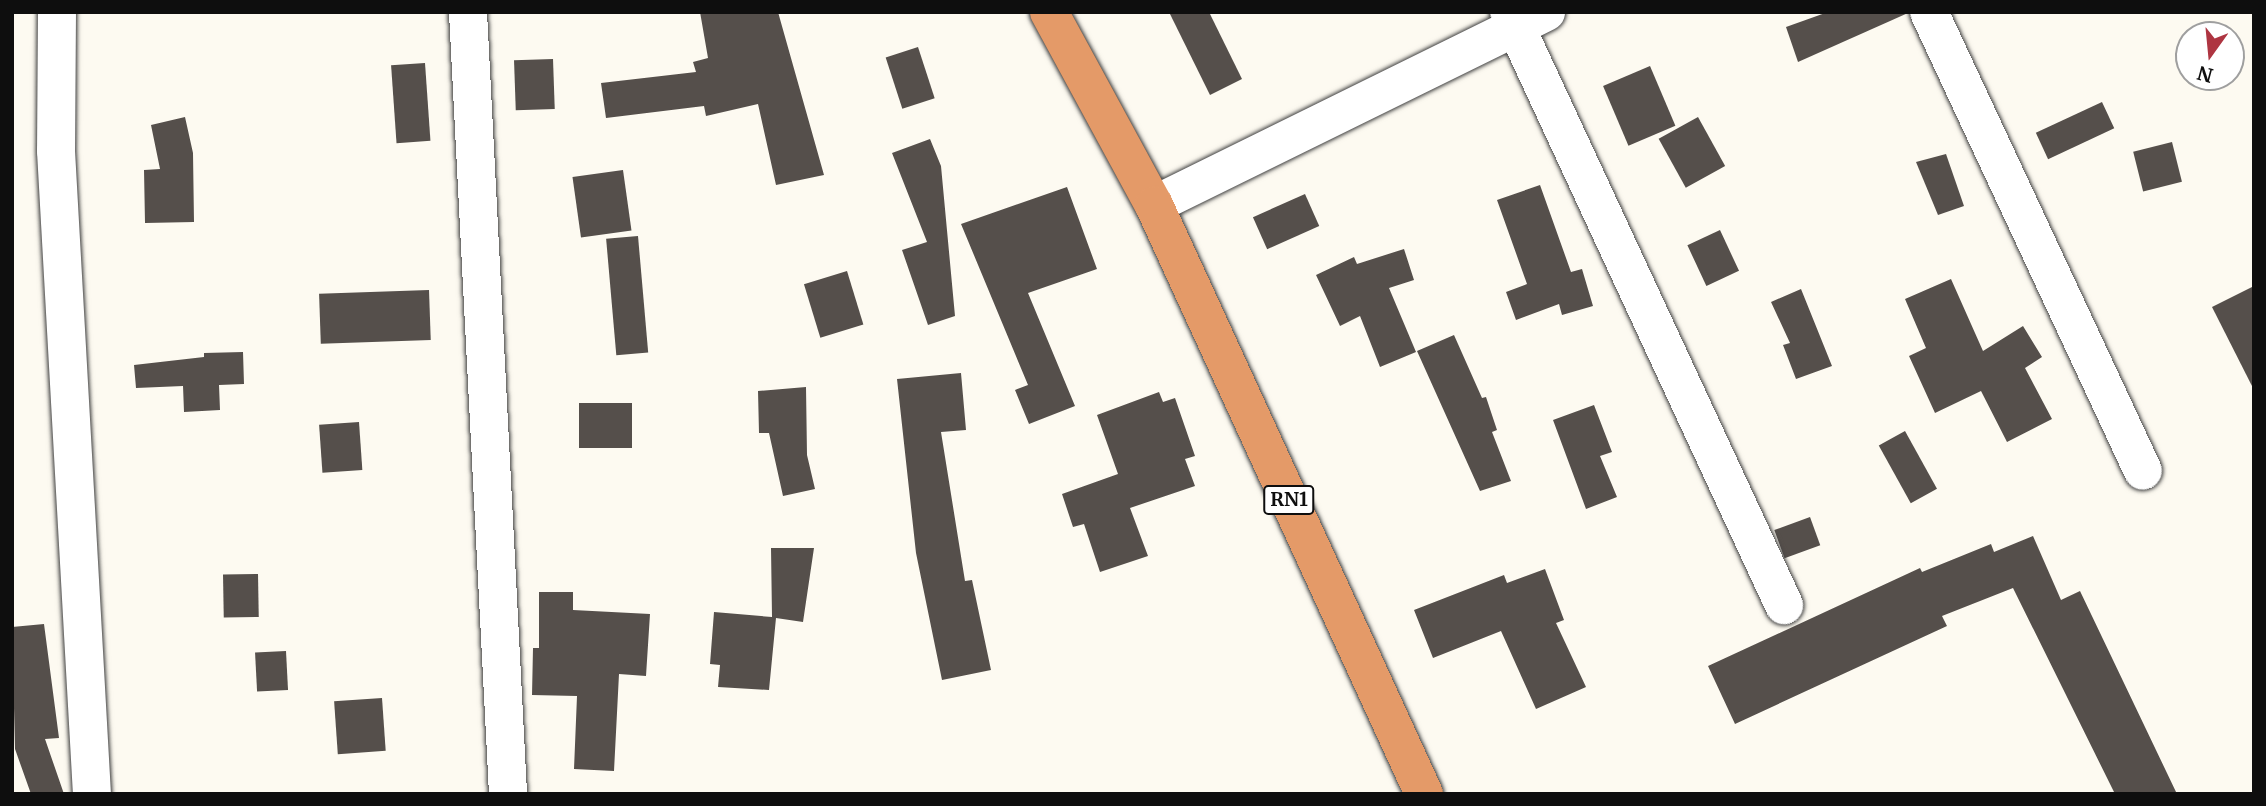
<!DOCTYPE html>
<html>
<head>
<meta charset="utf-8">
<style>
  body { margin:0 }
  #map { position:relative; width:2266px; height:806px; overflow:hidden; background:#fdfaf1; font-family:Merriweather,serif }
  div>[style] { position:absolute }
  .building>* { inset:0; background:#554f4b; transform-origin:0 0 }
  .roads { filter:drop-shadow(0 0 2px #414141) drop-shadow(0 0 2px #414141) }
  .minor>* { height:38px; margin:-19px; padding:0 19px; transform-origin:19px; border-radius:19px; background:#fff }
  .highway>* { height:38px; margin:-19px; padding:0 19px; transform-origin:19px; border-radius:19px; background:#e49a68 }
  span { translate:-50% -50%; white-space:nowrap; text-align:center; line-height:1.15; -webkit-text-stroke:7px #fff; paint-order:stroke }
  .shield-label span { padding:2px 5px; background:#fff; border:2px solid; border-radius:5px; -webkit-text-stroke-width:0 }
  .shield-label { font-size:19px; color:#0e0e0e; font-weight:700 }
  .frame { position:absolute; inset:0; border:14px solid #0e0e0e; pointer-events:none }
  .north { position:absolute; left:2175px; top:21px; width:70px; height:70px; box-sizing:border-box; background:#fff; border:2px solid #9f9f9f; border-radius:50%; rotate:195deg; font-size:19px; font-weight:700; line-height:28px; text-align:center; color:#0e0e0e }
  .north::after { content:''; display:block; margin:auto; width:24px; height:32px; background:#ae3541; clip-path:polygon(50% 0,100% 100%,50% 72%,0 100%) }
</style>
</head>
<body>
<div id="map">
  <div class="building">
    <i style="clip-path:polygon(700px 12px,778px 12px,824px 175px,776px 185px,758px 104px,706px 116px,704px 106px,606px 118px,601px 83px,696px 72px,693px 62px,708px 58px)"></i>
    <i style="clip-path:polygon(1169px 12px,1209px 12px,1242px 79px,1210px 95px)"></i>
    <i style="clip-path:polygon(1828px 12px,1908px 12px,1908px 13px,1798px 62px,1786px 27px)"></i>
    <i style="left:918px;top:47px;width:54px;height:34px;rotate:72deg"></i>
    <i style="left:553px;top:59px;width:50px;height:39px;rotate:88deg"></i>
    <i style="left:425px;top:63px;width:78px;height:34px;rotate:86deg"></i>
    <i style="left:1650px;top:66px;width:65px;height:51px;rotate:67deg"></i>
    <i style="left:2102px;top:102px;width:29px;height:73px;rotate:65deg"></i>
    <i style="clip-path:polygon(185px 117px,193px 153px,194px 222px,145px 223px,144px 170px,160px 169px,151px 125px)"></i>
    <i style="left:1698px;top:117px;width:56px;height:45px;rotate:61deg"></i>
    <i style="clip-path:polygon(930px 139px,941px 166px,955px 316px,928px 325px,902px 250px,927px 242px,892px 153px)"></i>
    <i style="left:2172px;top:142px;width:41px;height:40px;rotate:76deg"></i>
    <i style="clip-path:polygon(1946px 154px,1964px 206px,1938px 215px,1916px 162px)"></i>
    <i style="left:623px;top:170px;width:61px;height:51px;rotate:82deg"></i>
    <i style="clip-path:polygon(1540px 185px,1571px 272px,1582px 269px,1593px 306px,1562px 315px,1559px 304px,1516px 320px,1506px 292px,1527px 284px,1497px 200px)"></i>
    <i style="clip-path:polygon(1067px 187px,1097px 269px,1028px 293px,1075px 406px,1029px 424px,1015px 390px,1028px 385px,961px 224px)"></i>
    <i style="left:1305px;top:194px;width:35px;height:57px;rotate:66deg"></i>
    <i style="left:1720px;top:230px;width:45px;height:36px;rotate:65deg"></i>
    <i style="left:638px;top:236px;width:117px;height:32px;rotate:85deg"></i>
    <i style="clip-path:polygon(1404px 249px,1414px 280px,1389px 288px,1416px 352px,1380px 367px,1360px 316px,1340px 326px,1316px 275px,1354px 257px,1357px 264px)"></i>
    <i style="left:847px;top:271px;width:56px;height:45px;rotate:73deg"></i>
    <i style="clip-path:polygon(1951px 279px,1983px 351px,2023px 326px,2042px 357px,2025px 368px,2052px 419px,2007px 442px,1981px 391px,1935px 413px,1909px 356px,1926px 348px,1905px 299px)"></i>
    <i style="clip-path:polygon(2254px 286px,2254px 390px,2212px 307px)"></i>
    <i style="clip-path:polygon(1801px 289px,1832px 366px,1796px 379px,1783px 345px,1790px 343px,1771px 302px)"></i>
    <i style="left:429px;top:290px;width:50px;height:110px;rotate:88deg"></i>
    <i style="clip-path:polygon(1454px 335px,1482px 398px,1486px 397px,1497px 430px,1492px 432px,1511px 481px,1480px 491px,1417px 351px)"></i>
    <i style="clip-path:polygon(243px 352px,244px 384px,219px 385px,220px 410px,184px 412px,183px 386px,136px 388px,134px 365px,204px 357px,204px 353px)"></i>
    <i style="clip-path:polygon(961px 373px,966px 430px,941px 432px,965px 581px,972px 580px,991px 670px,942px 680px,916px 553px,897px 379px)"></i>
    <i style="clip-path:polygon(806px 387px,807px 455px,815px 489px,783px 496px,769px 433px,759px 433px,758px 391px)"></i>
    <i style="clip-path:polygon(1159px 392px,1163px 402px,1175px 398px,1195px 456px,1185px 459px,1195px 486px,1130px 508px,1148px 556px,1100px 572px,1084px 524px,1073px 527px,1062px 494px,1118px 474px,1097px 415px)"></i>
    <i style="left:579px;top:403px;width:53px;height:45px"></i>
    <i style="clip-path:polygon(1594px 405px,1612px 452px,1600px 456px,1617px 497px,1586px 509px,1553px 420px)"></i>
    <i style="left:359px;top:422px;width:48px;height:40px;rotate:86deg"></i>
    <i style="left:1905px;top:431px;width:66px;height:30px;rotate:61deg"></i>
    <i style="left:1810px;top:517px;width:30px;height:38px;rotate:70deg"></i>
    <i style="clip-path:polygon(2033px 536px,2061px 600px,2080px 591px,2177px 794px,2115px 794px,2013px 588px,1942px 616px,1947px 626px,1735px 724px,1708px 666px,1920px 568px,1922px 572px,1991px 544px,1994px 552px)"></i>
    <i style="clip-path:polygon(771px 548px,814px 548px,803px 622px,776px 618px,769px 690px,718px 687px,720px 665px,710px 664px,714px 612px,772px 617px)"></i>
    <i style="clip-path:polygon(1545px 569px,1564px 620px,1556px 623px,1586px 687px,1536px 709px,1501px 631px,1433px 658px,1414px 610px,1504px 575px,1507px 583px)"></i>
    <i style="left:258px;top:574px;width:43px;height:35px;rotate:89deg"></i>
    <i style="clip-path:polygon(539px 592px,573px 592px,573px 610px,650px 614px,646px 676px,619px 674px,614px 771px,574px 769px,577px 696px,532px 695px,533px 648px,539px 648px)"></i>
    <i style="clip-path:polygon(44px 624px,59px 738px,45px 739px,64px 794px,31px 794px,15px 749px,12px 627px)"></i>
    <i style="left:286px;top:651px;width:39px;height:31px;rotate:87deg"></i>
    <i style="left:382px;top:698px;width:53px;height:48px;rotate:86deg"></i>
  </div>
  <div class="roads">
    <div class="minor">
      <i style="left:57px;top:12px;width:139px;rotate:90.4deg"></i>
      <i style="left:56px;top:151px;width:644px;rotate:86.8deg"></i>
      <i style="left:468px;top:12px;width:783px;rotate:87.07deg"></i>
      <i style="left:1509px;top:12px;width:654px;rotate:65.12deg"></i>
      <i style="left:1929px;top:12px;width:506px;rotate:65deg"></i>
      <i style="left:1154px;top:205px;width:437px;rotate:-26.2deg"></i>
    </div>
    <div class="highway">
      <i style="left:1049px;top:12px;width:220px;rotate:61.5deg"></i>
      <i style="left:1154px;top:205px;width:648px;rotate:65.37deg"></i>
    </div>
  </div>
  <div class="shield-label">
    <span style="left:1289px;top:500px">RN1</span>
  </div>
  <div class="frame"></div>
  <div class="north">N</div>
</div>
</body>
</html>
